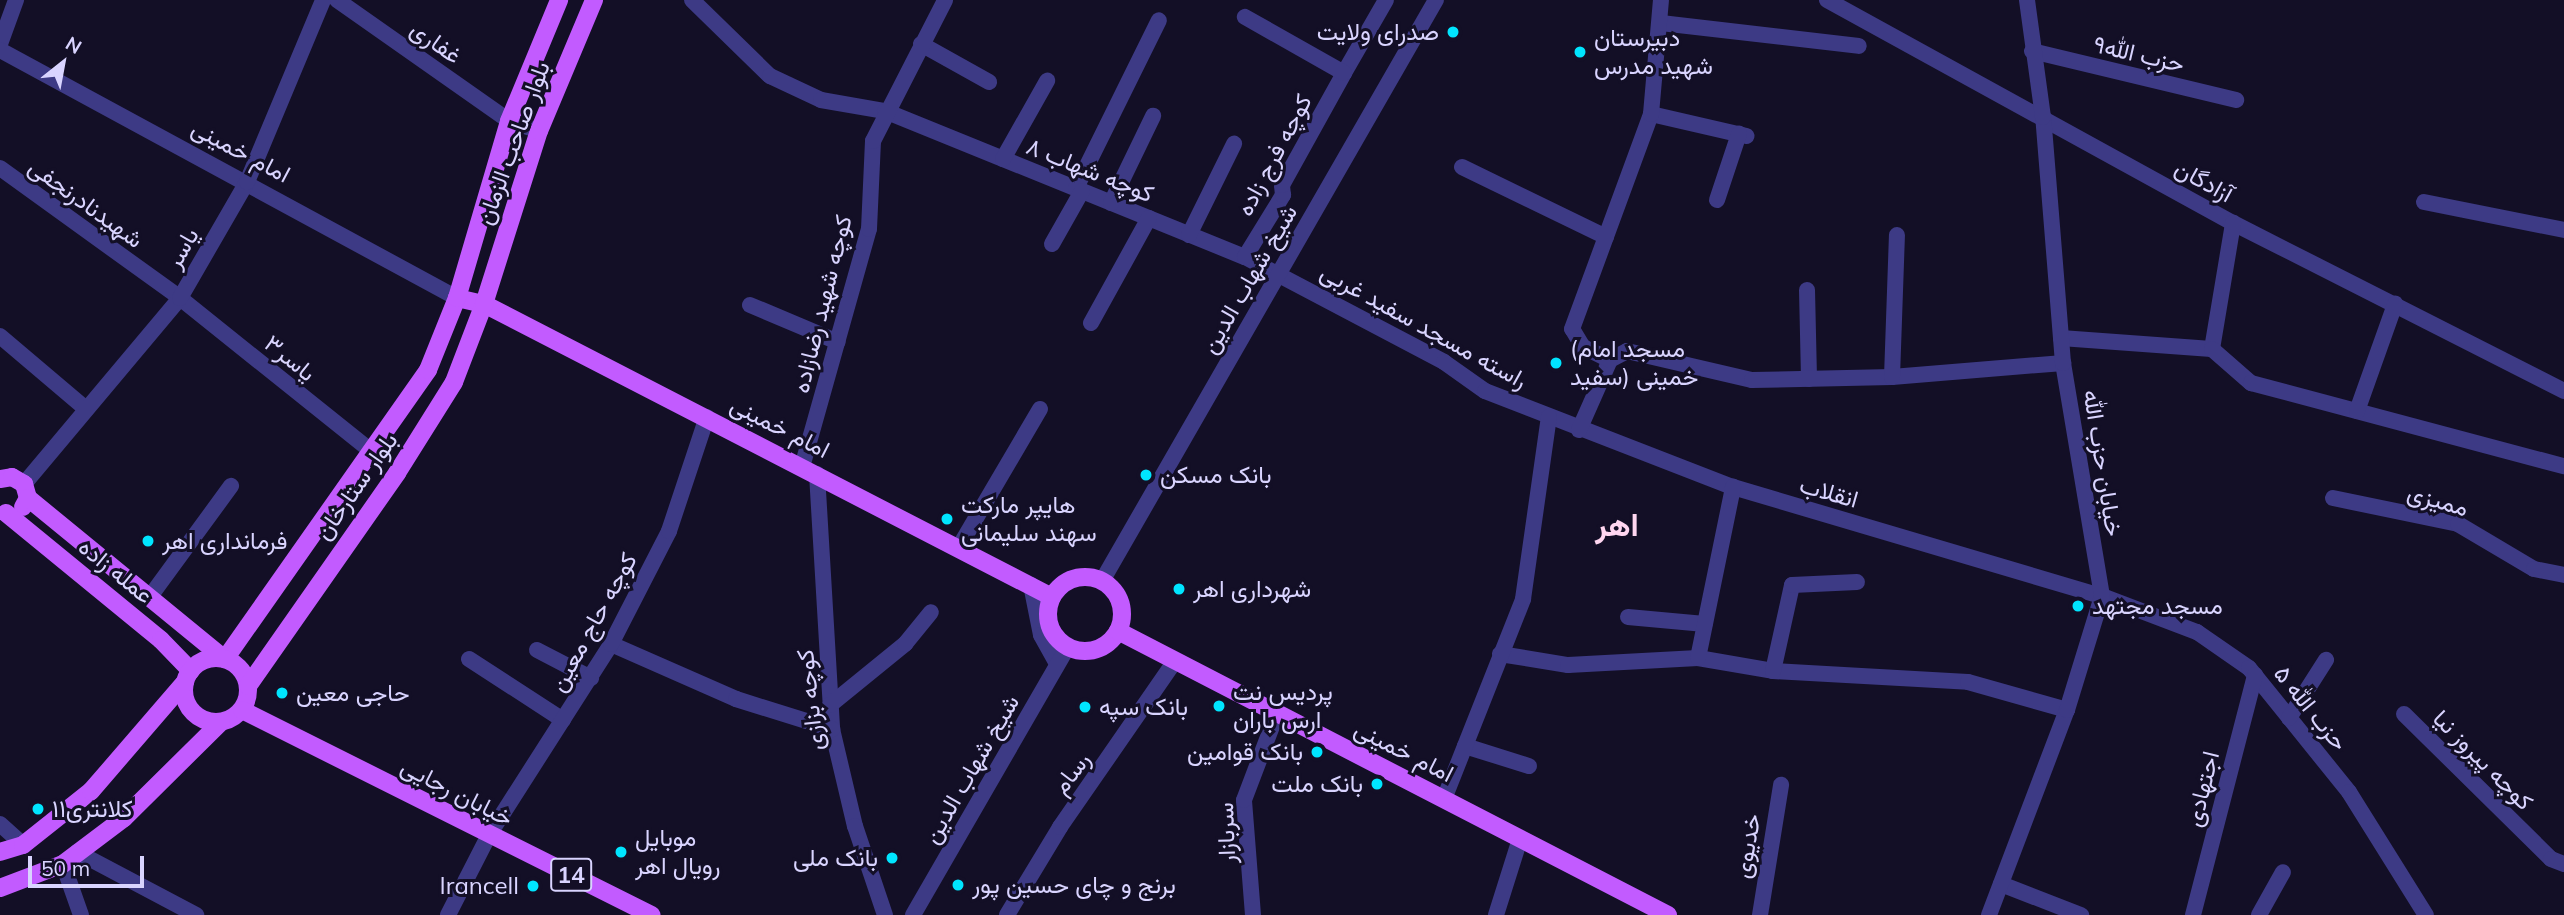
<!DOCTYPE html>
<html>
<head>
<meta charset="utf-8">
<style>
  body { margin:0 }
  #map { position:relative; width:2564px; height:915px; overflow:hidden; background:#130f26; font-family:Mulish,Vazirmatn,sans-serif }
  div>[style] { position:absolute }
  .minor>* { height:16px; margin:-8px; padding:0 8px; transform-origin:8px; border-radius:8px; background:#3d3a85 }
  .major>* { height:18px; margin:-9px; padding:0 9px; transform-origin:9px; border-radius:9px; background:#c25bff }
  .major>.ring { margin:-9px; padding:0; box-sizing:content-box; background:none; border:18px solid #c25bff; border-radius:50% }
  .dots>* { width:19px; height:19px; translate:-50% -50%; box-sizing:border-box; border:4px solid #130f26; border-radius:50% }
  span { translate:-50% -50%; white-space:nowrap; text-align:center; line-height:1.15; -webkit-text-stroke:6px #130f26; paint-order:stroke }
  .shield-label span { padding:2px 5px; background:#130f26; border:2px solid; border-radius:5px; -webkit-text-stroke-width:0 }
  .shield-label { font-size:23px; color:#d9d4ff; font-weight:700 }
  .poi-label { font-size:24px; color:#d9d4ff }
  .right { translate:-100% -50%; text-align:right }
  .left { translate:0 -50%; text-align:left }
  .street-label { font-size:24px; color:#d9d4ff }
  .district-label { font-size:32px; color:#ffd6f0; font-weight:700 }
  .north { position:absolute; left:28px; top:28px; width:70px; height:70px; -webkit-text-stroke:5px #130f26; paint-order:stroke; rotate:31deg; font-size:19px; font-weight:700; line-height:28px; text-align:center; color:#d9d4ff }
  .north::after { content:''; display:block; margin:auto; width:24px; height:32px; background:#d9d4ff; clip-path:polygon(50% 0,100% 100%,50% 72%,0 100%) }
  .scale { position:absolute; left:28px; top:856px; width:116px; height:32px; box-sizing:border-box; border:4px solid #d9d4ff; border-top:0; padding-left:9px; font-size:21px; line-height:24px; white-space:nowrap; color:#d9d4ff; -webkit-text-stroke:5px #130f26; paint-order:stroke }
</style>
</head>
<body>
<div id="map">
  <div class="minor">
    <i style="left:337px;top:0;width:210px;rotate:35.1deg"></i>
    <i style="left:509px;top:121px;width:32px;rotate:18deg"></i>
    <i style="left:692px;top:0;width:109px;rotate:44.3deg"></i>
    <i style="left:770px;top:76px;width:56px;rotate:25.2deg"></i>
    <i style="left:821px;top:100px;width:65px;rotate:9.8deg"></i>
    <i style="left:885px;top:111px;width:388px;rotate:22.1deg"></i>
    <i style="left:1245px;top:257px;width:225px;rotate:27.8deg"></i>
    <i style="left:1444px;top:362px;width:50px;rotate:35.3deg"></i>
    <i style="left:1485px;top:391px;width:266px;rotate:21.2deg"></i>
    <i style="left:1733px;top:487px;width:385px;rotate:16.5deg"></i>
    <i style="left:2102px;top:596px;width:102px;rotate:20.8deg"></i>
    <i style="left:2197px;top:632px;width:63px;rotate:34.7deg"></i>
    <i style="left:2249px;top:668px;width:159px;rotate:51.1deg"></i>
    <i style="left:2349px;top:792px;width:145px;rotate:58deg"></i>
    <i style="left:1827px;top:0;width:463px;rotate:28.8deg"></i>
    <i style="left:2233px;top:223px;width:371px;rotate:26.9deg"></i>
    <i style="left:1661px;top:23px;width:199px;rotate:6.6deg"></i>
    <i style="left:0;top:44px;width:47px;rotate:-70deg"></i>
    <i style="left:921px;top:44px;width:78px;rotate:29.2deg"></i>
    <i style="left:0;top:50px;width:520px;rotate:28.49deg"></i>
    <i style="left:2032px;top:51px;width:210px;rotate:13.5deg"></i>
    <i style="left:1344px;top:73px;width:84px;rotate:-60.1deg"></i>
    <i style="left:1651px;top:114px;width:98px;rotate:13deg"></i>
    <i style="left:1003px;top:159px;width:90px;rotate:-60.6deg"></i>
    <i style="left:1462px;top:167px;width:160px;rotate:25.9deg"></i>
    <i style="left:0;top:168px;width:222px;rotate:35.8deg"></i>
    <i style="left:180px;top:298px;width:246px;rotate:38.7deg"></i>
    <i style="left:1076px;top:188px;width:187px;rotate:-63.7deg"></i>
    <i style="left:1717px;top:200px;width:70px;rotate:-71.6deg"></i>
    <i style="left:2424px;top:202px;width:143px;rotate:11.3deg"></i>
    <i style="left:1111px;top:203px;width:97px;rotate:-64.2deg"></i>
    <i style="left:1189px;top:235px;width:102px;rotate:-63.7deg"></i>
    <i style="left:1052px;top:244px;width:61px;rotate:-60.5deg"></i>
    <i style="left:1245px;top:257px;width:73px;rotate:-58.5deg"></i>
    <i style="left:1283px;top:195px;width:10px;rotate:-96deg"></i>
    <i style="left:1282px;top:185px;width:128px;rotate:-61deg"></i>
    <i style="left:1344px;top:73px;width:114px;rotate:-150.5deg"></i>
    <i style="left:1807px;top:290px;width:89px;rotate:88.7deg"></i>
    <i style="left:750px;top:305px;width:95px;rotate:22.8deg"></i>
    <i style="left:1091px;top:323px;width:120px;rotate:-61.1deg"></i>
    <i style="left:0;top:336px;width:113px;rotate:40.3deg"></i>
    <i style="left:2061px;top:338px;width:151px;rotate:4.2deg"></i>
    <i style="left:2212px;top:349px;width:128px;rotate:-80.5deg"></i>
    <i style="left:2212px;top:349px;width:52px;rotate:41.1deg"></i>
    <i style="left:2251px;top:383px;width:324px;rotate:14.9deg"></i>
    <i style="left:1610px;top:360px;width:19px;rotate:-28deg"></i>
    <i style="left:1627px;top:351px;width:128px;rotate:13.1deg"></i>
    <i style="left:1752px;top:380px;width:140px;rotate:-1.2deg"></i>
    <i style="left:1892px;top:377px;width:172px;rotate:-4.7deg"></i>
    <i style="left:1892px;top:377px;width:142px;rotate:-88deg"></i>
    <i style="left:2357px;top:411px;width:114px;rotate:-70.4deg"></i>
    <i style="left:1579px;top:430px;width:77px;rotate:-66.1deg"></i>
    <i style="left:1610px;top:360px;width:30px;rotate:-154deg"></i>
    <i style="left:1583px;top:347px;width:21px;rotate:-121deg"></i>
    <i style="left:1572px;top:329px;width:229px;rotate:-69.8deg"></i>
    <i style="left:1651px;top:114px;width:114px;rotate:-85deg"></i>
    <i style="left:802px;top:467px;width:247px;rotate:-74.3deg"></i>
    <i style="left:869px;top:229px;width:88px;rotate:-87.4deg"></i>
    <i style="left:873px;top:141px;width:158px;rotate:-62.9deg"></i>
    <i style="left:817px;top:474px;width:255px;rotate:86.6deg"></i>
    <i style="left:832px;top:729px;width:100px;rotate:76.7deg"></i>
    <i style="left:855px;top:826px;width:94px;rotate:71.4deg"></i>
    <i style="left:24px;top:484px;width:243px;rotate:-50deg"></i>
    <i style="left:180px;top:298px;width:134px;rotate:-60deg"></i>
    <i style="left:247px;top:182px;width:197px;rotate:-67.3deg"></i>
    <i style="left:2333px;top:498px;width:128px;rotate:11.7deg"></i>
    <i style="left:2458px;top:524px;width:88px;rotate:30.6deg"></i>
    <i style="left:2534px;top:569px;width:31px;rotate:11deg"></i>
    <i style="left:959px;top:547px;width:160px;rotate:-59.6deg"></i>
    <i style="left:1102px;top:581px;width:670px;rotate:-60.11deg"></i>
    <i style="left:1031px;top:585px;width:51px;rotate:78.7deg"></i>
    <i style="left:1041px;top:635px;width:33px;rotate:61deg"></i>
    <i style="left:149px;top:598px;width:139px;rotate:-53.8deg"></i>
    <i style="left:1628px;top:617px;width:77px;rotate:5.2deg"></i>
    <i style="left:611px;top:644px;width:137px;rotate:23.7deg"></i>
    <i style="left:736px;top:699px;width:101px;rotate:17.4deg"></i>
    <i style="left:537px;top:650px;width:61px;rotate:27.4deg"></i>
    <i style="left:1500px;top:654px;width:69px;rotate:9.2deg"></i>
    <i style="left:1568px;top:665px;width:130px;rotate:-3.1deg"></i>
    <i style="left:1698px;top:658px;width:76px;rotate:9.8deg"></i>
    <i style="left:1773px;top:671px;width:195px;rotate:3.2deg"></i>
    <i style="left:1968px;top:682px;width:103px;rotate:15.8deg"></i>
    <i style="left:1698px;top:658px;width:175px;rotate:-78.4deg"></i>
    <i style="left:469px;top:659px;width:112px;rotate:33deg"></i>
    <i style="left:1773px;top:671px;width:88px;rotate:-77.5deg"></i>
    <i style="left:1792px;top:585px;width:65px;rotate:-2.6deg"></i>
    <i style="left:830px;top:705px;width:97px;rotate:-39.1deg"></i>
    <i style="left:905px;top:644px;width:41px;rotate:-50.9deg"></i>
    <i style="left:2404px;top:714px;width:206px;rotate:44.6deg"></i>
    <i style="left:2551px;top:859px;width:14px;rotate:21deg"></i>
    <i style="left:2289px;top:718px;width:69px;rotate:-57.5deg"></i>
    <i style="left:1465px;top:746px;width:67px;rotate:17.4deg"></i>
    <i style="left:1444px;top:799px;width:215px;rotate:-68.4deg"></i>
    <i style="left:1523px;top:599px;width:184px;rotate:-81.9deg"></i>
    <i style="left:0;top:824px;width:31px;rotate:42deg"></i>
    <i style="left:77px;top:852px;width:135px;rotate:27.9deg"></i>
    <i style="left:63px;top:864px;width:54px;rotate:70.6deg"></i>
    <i style="left:2001px;top:884px;width:86px;rotate:21.2deg"></i>
    <i style="left:448px;top:915px;width:90px;rotate:-62.9deg"></i>
    <i style="left:489px;top:835px;width:227px;rotate:-57.4deg"></i>
    <i style="left:611px;top:644px;width:127px;rotate:-62.8deg"></i>
    <i style="left:669px;top:531px;width:120px;rotate:-71.6deg"></i>
    <i style="left:913px;top:915px;width:310px;rotate:-60deg"></i>
    <i style="left:1007px;top:915px;width:103px;rotate:-58.9deg"></i>
    <i style="left:1060px;top:827px;width:202px;rotate:-55.3deg"></i>
    <i style="left:1253px;top:915px;width:115px;rotate:-94.5deg"></i>
    <i style="left:1244px;top:800px;width:93px;rotate:-69.2deg"></i>
    <i style="left:1496px;top:915px;width:80px;rotate:-72.5deg"></i>
    <i style="left:1760px;top:915px;width:132px;rotate:-80.8deg"></i>
    <i style="left:1989px;top:915px;width:219px;rotate:-69.2deg"></i>
    <i style="left:2067px;top:710px;width:119px;rotate:-72.9deg"></i>
    <i style="left:2102px;top:596px;width:236px;rotate:-99.5deg"></i>
    <i style="left:2063px;top:363px;width:247px;rotate:-94.6deg"></i>
    <i style="left:2043px;top:117px;width:118px;rotate:-97.8deg"></i>
    <i style="left:2193px;top:915px;width:248px;rotate:-75.5deg"></i>
    <i style="left:2259px;top:915px;width:49px;rotate:-60.8deg"></i>
  </div>
  <div class="major">
    <i style="left:457px;top:298px;width:28px;rotate:13deg"></i>
    <i style="left:484px;top:304px;width:639px;rotate:27.29deg"></i>
    <i style="left:0;top:479px;width:12px;rotate:-9deg"></i>
    <i style="left:12px;top:477px;width:14px;rotate:30deg"></i>
    <i style="left:24px;top:484px;width:15px;rotate:74deg"></i>
    <i style="left:28px;top:498px;width:10px;rotate:119deg"></i>
    <i style="left:28px;top:498px;width:254px;rotate:39.3deg"></i>
    <i style="left:225px;top:659px;width:353px;rotate:-54.9deg"></i>
    <i style="left:428px;top:370px;width:78px;rotate:-68.1deg"></i>
    <i style="left:457px;top:298px;width:184px;rotate:-73.6deg"></i>
    <i style="left:509px;top:121px;width:131px;rotate:-67.5deg"></i>
    <i style="left:6px;top:513px;width:200px;rotate:39.3deg"></i>
    <i style="left:161px;top:640px;width:43px;rotate:45.9deg"></i>
    <i class="ring" style="left:1048px;top:577px;width:56px;height:56px"></i>
    <i style="left:1118px;top:631px;width:619px;rotate:27.31deg"></i>
    <i class="ring" style="left:184px;top:658px;width:46px;height:46px"></i>
    <i style="left:248px;top:686px;width:260px;rotate:-55deg"></i>
    <i style="left:397px;top:473px;width:107px;rotate:-57.9deg"></i>
    <i style="left:454px;top:382px;width:84px;rotate:-69deg"></i>
    <i style="left:484px;top:304px;width:182px;rotate:-72.4deg"></i>
    <i style="left:539px;top:131px;width:142px;rotate:-67.2deg"></i>
    <i style="left:242px;top:710px;width:458px;rotate:26.6deg"></i>
    <i style="left:0;top:852px;width:24px;rotate:-17deg"></i>
    <i style="left:23px;top:845px;width:87px;rotate:-38.5deg"></i>
    <i style="left:91px;top:791px;width:144px;rotate:-49.2deg"></i>
    <i style="left:0;top:888px;width:67px;rotate:-20.9deg"></i>
    <i style="left:63px;top:864px;width:76px;rotate:-37deg"></i>
    <i style="left:124px;top:818px;width:136px;rotate:-44.7deg"></i>
  </div>
  <div class="dots">
    <i style="left:1453px;top:32px;background:#00e5ff"></i>
    <i style="left:1580px;top:52px;background:#00e5ff"></i>
    <i style="left:1556px;top:363px;background:#00e5ff"></i>
    <i style="left:1146px;top:475px;background:#00e5ff"></i>
    <i style="left:947px;top:519px;background:#00e5ff"></i>
    <i style="left:148px;top:541px;background:#00e5ff"></i>
    <i style="left:1179px;top:589px;background:#00e5ff"></i>
    <i style="left:2078px;top:606px;background:#00e5ff"></i>
    <i style="left:282px;top:693px;background:#00e5ff"></i>
    <i style="left:1219px;top:706px;background:#00e5ff"></i>
    <i style="left:1085px;top:707px;background:#00e5ff"></i>
    <i style="left:1317px;top:752px;background:#00e5ff"></i>
    <i style="left:1377px;top:784px;background:#00e5ff"></i>
    <i style="left:38px;top:809px;background:#00e5ff"></i>
    <i style="left:621px;top:852px;background:#00e5ff"></i>
    <i style="left:892px;top:858px;background:#00e5ff"></i>
    <i style="left:958px;top:885px;background:#00e5ff"></i>
    <i style="left:533px;top:886px;background:#00e5ff"></i>
  </div>
  <div class="shield-label">
    <span style="left:571px;top:875px">14</span>
  </div>
  <div class="poi-label">
    <span class="right" style="left:1439px;top:32px">صدرای ولایت</span>
    <span class="left" style="left:1594px;top:52px">دبیرستان<br>شهید مدرس</span>
    <span class="left" style="left:1570px;top:363px">(مسجد امام<br>خمینی (سفید</span>
    <span class="left" style="left:1160px;top:475px">بانک مسکن</span>
    <span class="left" style="left:961px;top:519px">هایپر مارکت<br>سهند سلیمانی</span>
    <span class="left" style="left:162px;top:541px">فرمانداری اهر</span>
    <span class="left" style="left:1193px;top:589px">شهرداری اهر</span>
    <span class="left" style="left:2092px;top:606px">مسجد مجتهد</span>
    <span class="left" style="left:1233px;top:706px">پردیس نت<br>ارس باران</span>
    <span class="left" style="left:296px;top:693px">حاجی معین</span>
    <span class="left" style="left:1099px;top:707px">بانک سپه</span>
    <span class="right" style="left:1303px;top:752px">بانک قوامین</span>
    <span class="right" style="left:1363px;top:784px">بانک ملت</span>
    <span class="left" style="left:52px;top:809px">کلانتری۱۱</span>
    <span class="left" style="left:635px;top:852px">موبایل<br>رویال اهر</span>
    <span class="right" style="left:878px;top:858px">بانک ملی</span>
    <span class="left" style="left:972px;top:885px">برنج و چای حسین پور</span>
    <span class="right" style="left:519px;top:886px">Irancell</span>
  </div>
  <div class="street-label">
    <span style="left:436px;top:42px;rotate:35deg">غفاری</span>
    <span style="left:2139px;top:54px;rotate:13deg">حزب الله۹</span>
    <span style="left:513px;top:143px;rotate:-70deg">بلوار صاحب الزمان</span>
    <span style="left:241px;top:151px;rotate:28deg">امام خمینی</span>
    <span style="left:1274px;top:155px;rotate:-62deg">کوچه فرج زاده</span>
    <span style="left:1090px;top:170px;rotate:22deg">کوچه شهاب ۸</span>
    <span style="left:2204px;top:181px;rotate:29deg">آزادگان</span>
    <span style="left:86px;top:203px;rotate:36deg">شهیدنادرنجفی</span>
    <span style="left:182px;top:248px;rotate:-60deg">یاسر</span>
    <span style="left:1249px;top:279px;rotate:-60deg">شیخ شهاب الدین</span>
    <span style="left:822px;top:304px;rotate:-76deg">کوچه شهید رضازاده</span>
    <span style="left:1424px;top:326px;rotate:29deg">راسته مسجد سفید غربی</span>
    <span style="left:290px;top:358px;rotate:39deg">یاسر۳</span>
    <span style="left:780px;top:427px;rotate:27deg">امام خمینی</span>
    <span style="left:2103px;top:463px;rotate:81deg">خیابان حزب الله</span>
    <span style="left:356px;top:486px;rotate:-55deg">بلوار ستارخان</span>
    <span style="left:1829px;top:492px;rotate:16deg">انقلاب</span>
    <span style="left:2438px;top:500px;rotate:16deg">ممیزی</span>
    <span style="left:116px;top:571px;rotate:39deg">عمله زاده</span>
    <span style="left:593px;top:622px;rotate:-61deg">کوچه حاج معین</span>
    <span style="left:810px;top:700px;rotate:-96deg">کوچه بزازی</span>
    <span style="left:2311px;top:708px;rotate:51deg">حزب الله ۵</span>
    <span style="left:1404px;top:751px;rotate:27deg">امام خمینی</span>
    <span style="left:2483px;top:760px;rotate:45deg">کوچه پیروز نیا</span>
    <span style="left:971px;top:769px;rotate:-60deg">شیخ شهاب الدین</span>
    <span style="left:1071px;top:773px;rotate:-53deg">رسام</span>
    <span style="left:2202px;top:789px;rotate:-76deg">اجتهادی</span>
    <span style="left:457px;top:792px;rotate:27deg">خیابان رجایی</span>
    <span style="left:1226px;top:833px;rotate:-92deg">سربازار</span>
    <span style="left:1747px;top:846px;rotate:-80deg">خدیوی</span>
  </div>
  <div class="district-label">
    <span style="left:1617px;top:524px">اهر</span>
  </div>
  <div class="north">N</div>
  <div class="scale">50 m</div>
</div>
</body>
</html>
